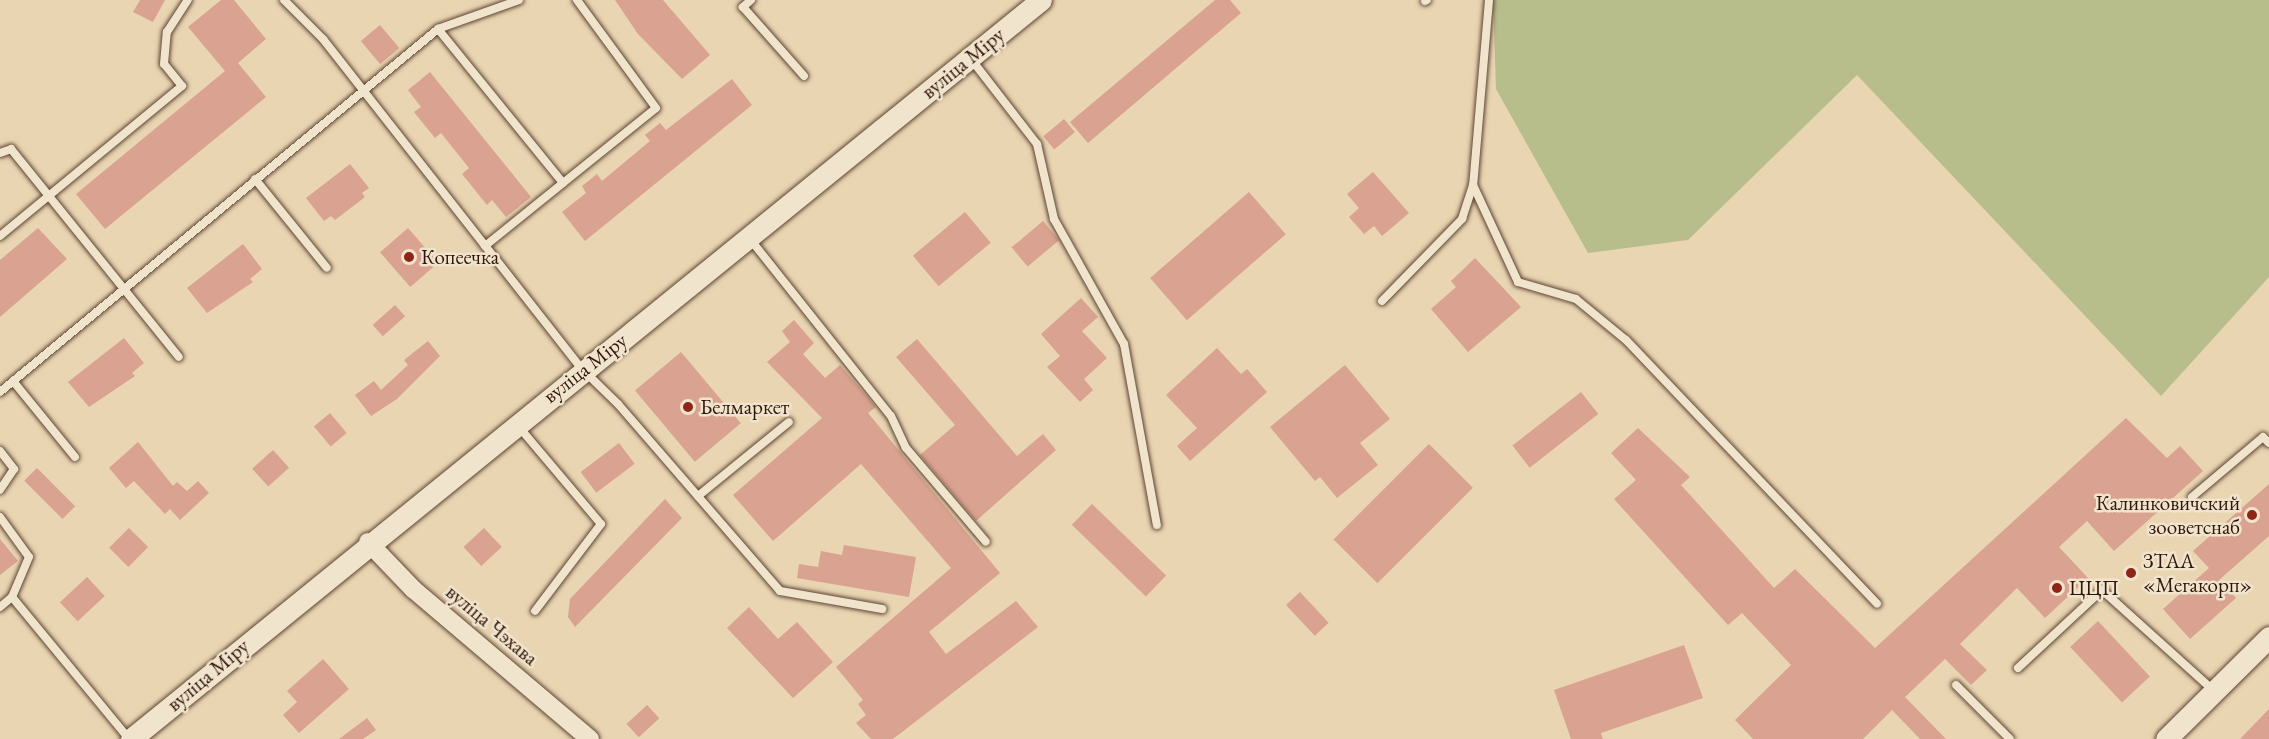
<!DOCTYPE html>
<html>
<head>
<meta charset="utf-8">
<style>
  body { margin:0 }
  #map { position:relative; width:2269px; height:739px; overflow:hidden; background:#e9d5b2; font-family:"EB Garamond",serif }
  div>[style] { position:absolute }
  .green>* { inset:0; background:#b8bd8c }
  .building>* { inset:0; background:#daa290; transform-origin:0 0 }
  .roads { filter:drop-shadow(0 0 2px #5e4534) drop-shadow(0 0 2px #5e4534) }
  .service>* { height:8px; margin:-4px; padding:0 4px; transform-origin:4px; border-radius:4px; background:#f1e4cd }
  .tertiary>* { height:18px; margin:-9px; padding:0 9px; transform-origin:9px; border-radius:9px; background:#f1e4cd }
  .secondary>* { height:21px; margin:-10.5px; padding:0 10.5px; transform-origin:10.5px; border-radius:10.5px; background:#f1e4cd }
  .dots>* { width:16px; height:16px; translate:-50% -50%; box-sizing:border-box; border:3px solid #f1e4cd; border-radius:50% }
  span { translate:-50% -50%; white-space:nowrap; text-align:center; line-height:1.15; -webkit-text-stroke:5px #f1e4cd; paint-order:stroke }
  .street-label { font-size:21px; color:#30150a }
  .poi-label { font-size:21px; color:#30150a }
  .left { translate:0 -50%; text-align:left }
  .right { translate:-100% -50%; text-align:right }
</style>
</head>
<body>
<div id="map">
  <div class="green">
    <i style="clip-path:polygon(1493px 0,2269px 0,2269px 277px,2161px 396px,1857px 75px,1688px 240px,1588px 253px,1496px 89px)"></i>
  </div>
  <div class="building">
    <i style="clip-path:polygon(140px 0,165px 0,153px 22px,133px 12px)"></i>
    <i style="clip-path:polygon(221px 0,234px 0,266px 39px,238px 63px,266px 97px,105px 229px,76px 194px,225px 71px,188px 27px)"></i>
    <i style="clip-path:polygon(615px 0,663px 0,710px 55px,682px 79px,638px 34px)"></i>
    <i style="clip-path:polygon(1215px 0,1230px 0,1241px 13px,1088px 143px,1070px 122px)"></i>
    <i style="left:380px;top:25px;width:30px;height:25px;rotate:50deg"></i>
    <i style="clip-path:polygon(430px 72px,531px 197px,506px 217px,492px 200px,487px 205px,462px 174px,469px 168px,441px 133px,435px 138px,414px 112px,421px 107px,408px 90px)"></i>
    <i style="clip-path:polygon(732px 79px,752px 105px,585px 241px,562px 212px,586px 193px,582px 186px,597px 174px,602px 181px,650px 141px,645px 135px,660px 123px,666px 130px)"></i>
    <i style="left:1064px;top:119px;width:17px;height:27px;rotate:50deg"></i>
    <i style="clip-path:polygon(350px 164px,369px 188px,362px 193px,365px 197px,335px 220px,331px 216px,324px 221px,306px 198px)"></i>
    <i style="clip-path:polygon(1373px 172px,1409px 213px,1382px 236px,1374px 226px,1364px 234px,1349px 217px,1359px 208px,1347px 194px)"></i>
    <i style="left:1249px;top:192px;width:56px;height:131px;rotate:49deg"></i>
    <i style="left:965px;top:212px;width:40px;height:68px;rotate:50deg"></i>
    <i style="left:1043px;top:221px;width:25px;height:41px;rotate:50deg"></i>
    <i style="clip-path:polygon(38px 228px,67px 259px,0 317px,0 260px)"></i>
    <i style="left:408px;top:228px;width:46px;height:37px;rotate:49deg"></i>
    <i style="clip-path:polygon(243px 244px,262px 269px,250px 279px,253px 282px,207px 313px,187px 288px)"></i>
    <i style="clip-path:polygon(1475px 258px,1521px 307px,1468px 352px,1431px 309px,1456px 287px,1451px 281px)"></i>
    <i style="clip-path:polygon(1081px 298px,1098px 317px,1082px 331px,1107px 358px,1084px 379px,1093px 390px,1080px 402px,1047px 367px,1060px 356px,1041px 334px)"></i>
    <i style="left:395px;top:305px;width:15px;height:30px;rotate:48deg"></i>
    <i style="clip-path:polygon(794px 320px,814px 343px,803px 354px,825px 378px,840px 365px,876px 407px,868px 413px,1000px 573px,929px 632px,946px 654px,1016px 601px,1038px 627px,893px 739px,871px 739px,856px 723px,866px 715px,858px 704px,863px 700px,836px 667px,951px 568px,861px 464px,773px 541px,733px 495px,822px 418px,767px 362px,790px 342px,782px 331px)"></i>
    <i style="clip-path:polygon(124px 338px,144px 363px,132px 373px,135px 376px,89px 407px,68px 382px)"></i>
    <i style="clip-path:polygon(917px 339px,1017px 456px,1043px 434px,1056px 450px,976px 521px,920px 455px,955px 425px,896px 357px)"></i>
    <i style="clip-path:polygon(428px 341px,440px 356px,397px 399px,371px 416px,355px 395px,374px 381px,381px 390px,408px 365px,404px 360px)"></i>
    <i style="clip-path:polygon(1217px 348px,1241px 374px,1247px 369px,1267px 392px,1190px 461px,1177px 446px,1197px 428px,1166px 395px)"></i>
    <i style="left:681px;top:352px;width:93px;height:60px;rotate:50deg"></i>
    <i style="clip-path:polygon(1345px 365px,1390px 419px,1360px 443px,1378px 465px,1337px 498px,1320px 477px,1315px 481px,1270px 427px)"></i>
    <i style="left:1581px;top:392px;width:28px;height:87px;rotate:52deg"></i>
    <i style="left:330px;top:413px;width:26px;height:21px;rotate:50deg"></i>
    <i style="clip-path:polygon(2126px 418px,2167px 458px,2180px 446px,2203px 471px,2114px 551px,2087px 521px,2059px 547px,2088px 578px,2045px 618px,2017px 588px,1960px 644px,1987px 670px,1971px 685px,1945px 659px,1905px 697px,1946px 739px,1920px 739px,1892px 710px,1863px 739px,1753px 739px,1735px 720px,1791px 665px,1742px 613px,1728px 625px,1614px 499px,1636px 480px,1611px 453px,1638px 428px,1690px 477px,1681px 485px,1774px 588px,1795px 569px,1875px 648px)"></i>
    <i style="clip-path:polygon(138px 442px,173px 486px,177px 482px,187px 491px,198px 481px,209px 493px,180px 520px,170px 509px,165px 514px,134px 481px,126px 488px,109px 468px)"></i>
    <i style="left:619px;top:443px;width:26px;height:48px;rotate:53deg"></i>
    <i style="left:1429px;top:444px;width:62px;height:135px;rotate:45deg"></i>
    <i style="left:273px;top:450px;width:24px;height:28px;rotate:48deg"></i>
    <i style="left:37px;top:468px;width:54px;height:18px;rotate:45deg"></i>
    <i style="clip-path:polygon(2269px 484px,2269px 536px,2219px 580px,2236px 598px,2190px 639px,2163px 609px,2209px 568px,2193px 551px)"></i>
    <i style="clip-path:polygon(665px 499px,682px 518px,575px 627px,568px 617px,570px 599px)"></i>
    <i style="left:1092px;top:504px;width:103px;height:29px;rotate:44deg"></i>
    <i style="left:129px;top:528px;width:27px;height:28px;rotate:45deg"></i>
    <i style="left:484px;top:528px;width:26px;height:28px;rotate:47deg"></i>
    <i style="clip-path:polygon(0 539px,18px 561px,0 575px)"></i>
    <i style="clip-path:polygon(844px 545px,916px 557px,909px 597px,797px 578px,799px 564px,818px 567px,821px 551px,842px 555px)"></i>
    <i style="left:87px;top:577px;width:26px;height:37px;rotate:47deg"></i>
    <i style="left:1300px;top:592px;width:42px;height:19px;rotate:47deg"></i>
    <i style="clip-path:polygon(749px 607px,778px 639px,797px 622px,833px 662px,793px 698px,727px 628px)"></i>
    <i style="left:2098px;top:621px;width:76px;height:38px;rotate:47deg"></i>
    <i style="clip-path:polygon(1684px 645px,1703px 698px,1601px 733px,1603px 739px,1571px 739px,1554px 690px)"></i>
    <i style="clip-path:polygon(323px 659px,349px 689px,299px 733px,283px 715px,297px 702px,287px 691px)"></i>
    <i style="left:647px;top:705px;width:18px;height:28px;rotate:47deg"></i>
    <i style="clip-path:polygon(2269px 709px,2269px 739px,2240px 739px)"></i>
    <i style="clip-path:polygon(367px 718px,376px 730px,363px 739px,339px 739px)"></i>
  </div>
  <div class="roads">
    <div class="service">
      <i style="left:284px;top:0;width:55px;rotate:45deg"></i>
      <i style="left:323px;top:39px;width:421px;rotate:51.9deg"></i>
      <i style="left:583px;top:370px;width:49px;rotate:44.2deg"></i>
      <i style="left:618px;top:404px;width:247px;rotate:49.1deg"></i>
      <i style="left:780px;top:591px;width:104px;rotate:10deg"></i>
      <i style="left:751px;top:0;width:11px;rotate:139deg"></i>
      <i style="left:743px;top:7px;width:92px;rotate:48.5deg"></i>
      <i style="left:1489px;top:0;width:186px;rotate:94.9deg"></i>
      <i style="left:1473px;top:185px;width:107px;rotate:65.1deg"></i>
      <i style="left:1518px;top:282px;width:60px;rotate:16.3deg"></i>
      <i style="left:1576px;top:299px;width:65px;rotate:39.4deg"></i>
      <i style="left:1626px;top:340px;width:364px;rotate:46.4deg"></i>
      <i style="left:1425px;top:1px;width:2px;rotate:-27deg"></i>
      <i style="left:438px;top:29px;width:198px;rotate:50.9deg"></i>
      <i style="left:563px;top:183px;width:119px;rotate:-38.9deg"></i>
      <i style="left:656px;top:108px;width:134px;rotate:-126.2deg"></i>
      <i style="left:971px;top:59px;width:108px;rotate:52.2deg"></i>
      <i style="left:1037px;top:144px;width:77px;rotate:77.2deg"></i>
      <i style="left:1054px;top:219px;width:143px;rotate:60.8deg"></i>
      <i style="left:1124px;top:344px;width:184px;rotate:79.7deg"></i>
      <i style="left:0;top:153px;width:12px;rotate:-20deg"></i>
      <i style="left:11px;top:149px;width:267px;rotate:51.1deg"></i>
      <i style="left:255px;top:179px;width:114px;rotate:51deg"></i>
      <i style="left:0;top:236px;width:236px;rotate:-39.5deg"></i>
      <i style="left:182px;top:86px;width:28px;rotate:-129deg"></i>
      <i style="left:164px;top:64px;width:32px;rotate:-85deg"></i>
      <i style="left:167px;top:32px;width:38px;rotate:-57deg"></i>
      <i style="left:750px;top:239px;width:226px;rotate:51.5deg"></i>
      <i style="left:891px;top:416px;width:35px;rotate:65deg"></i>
      <i style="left:906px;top:448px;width:123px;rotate:49.6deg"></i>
      <i style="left:485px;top:246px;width:100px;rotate:-38.9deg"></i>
      <i style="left:1382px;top:301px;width:115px;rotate:-45.7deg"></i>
      <i style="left:1462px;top:219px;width:36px;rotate:-72deg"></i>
      <i style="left:13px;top:381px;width:98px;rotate:50.8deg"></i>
      <i style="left:0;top:392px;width:569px;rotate:-39.65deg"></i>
      <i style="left:438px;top:29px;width:86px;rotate:-19.7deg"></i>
      <i style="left:519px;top:427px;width:127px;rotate:49.8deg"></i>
      <i style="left:601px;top:524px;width:109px;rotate:127.2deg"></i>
      <i style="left:0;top:451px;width:23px;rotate:52deg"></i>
      <i style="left:14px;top:469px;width:25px;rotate:124deg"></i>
      <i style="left:698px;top:496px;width:117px;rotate:-39.1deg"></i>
      <i style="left:2192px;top:497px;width:93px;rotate:-40.2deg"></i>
      <i style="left:2263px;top:437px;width:8px;rotate:45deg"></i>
      <i style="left:0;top:517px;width:49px;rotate:54.1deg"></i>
      <i style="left:29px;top:557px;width:43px;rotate:113deg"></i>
      <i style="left:12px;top:597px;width:16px;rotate:140deg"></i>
      <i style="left:12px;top:597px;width:184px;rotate:50.5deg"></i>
      <i style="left:2018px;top:668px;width:115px;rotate:-42.9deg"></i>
      <i style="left:2102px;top:590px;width:149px;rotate:42deg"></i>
      <i style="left:1956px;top:685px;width:76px;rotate:45deg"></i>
    </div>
    <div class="tertiary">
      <i style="left:368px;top:542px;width:65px;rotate:46.2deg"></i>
      <i style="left:413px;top:589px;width:232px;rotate:40.3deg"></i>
    </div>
    <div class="secondary">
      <i style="left:131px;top:739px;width:1172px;rotate:-39.08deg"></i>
      <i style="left:2166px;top:739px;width:145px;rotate:-44.7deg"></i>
    </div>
  </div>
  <div class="dots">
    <i style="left:409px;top:257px;background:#8f2418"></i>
    <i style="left:688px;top:407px;background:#8f2418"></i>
    <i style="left:2252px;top:515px;background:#8f2418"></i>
    <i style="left:2131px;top:573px;background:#8f2418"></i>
    <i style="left:2057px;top:588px;background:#8f2418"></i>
  </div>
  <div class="street-label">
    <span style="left:963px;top:63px;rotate:-39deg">вуліца Міру</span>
    <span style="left:585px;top:368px;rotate:-38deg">вуліца Міру</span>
    <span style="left:492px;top:625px;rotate:40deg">вуліца Чэхава</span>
    <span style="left:208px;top:675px;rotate:-40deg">вуліца Міру</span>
  </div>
  <div class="poi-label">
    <span class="left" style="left:421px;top:257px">Копеечка</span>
    <span class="left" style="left:700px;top:407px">Белмаркет</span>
    <span class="right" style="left:2240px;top:515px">Калинковичский<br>зооветснаб</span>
    <span class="left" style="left:2143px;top:573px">ЗТАА<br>«Мегакорп»</span>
    <span class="left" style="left:2069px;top:588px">ЦЦП</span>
  </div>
</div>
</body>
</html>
